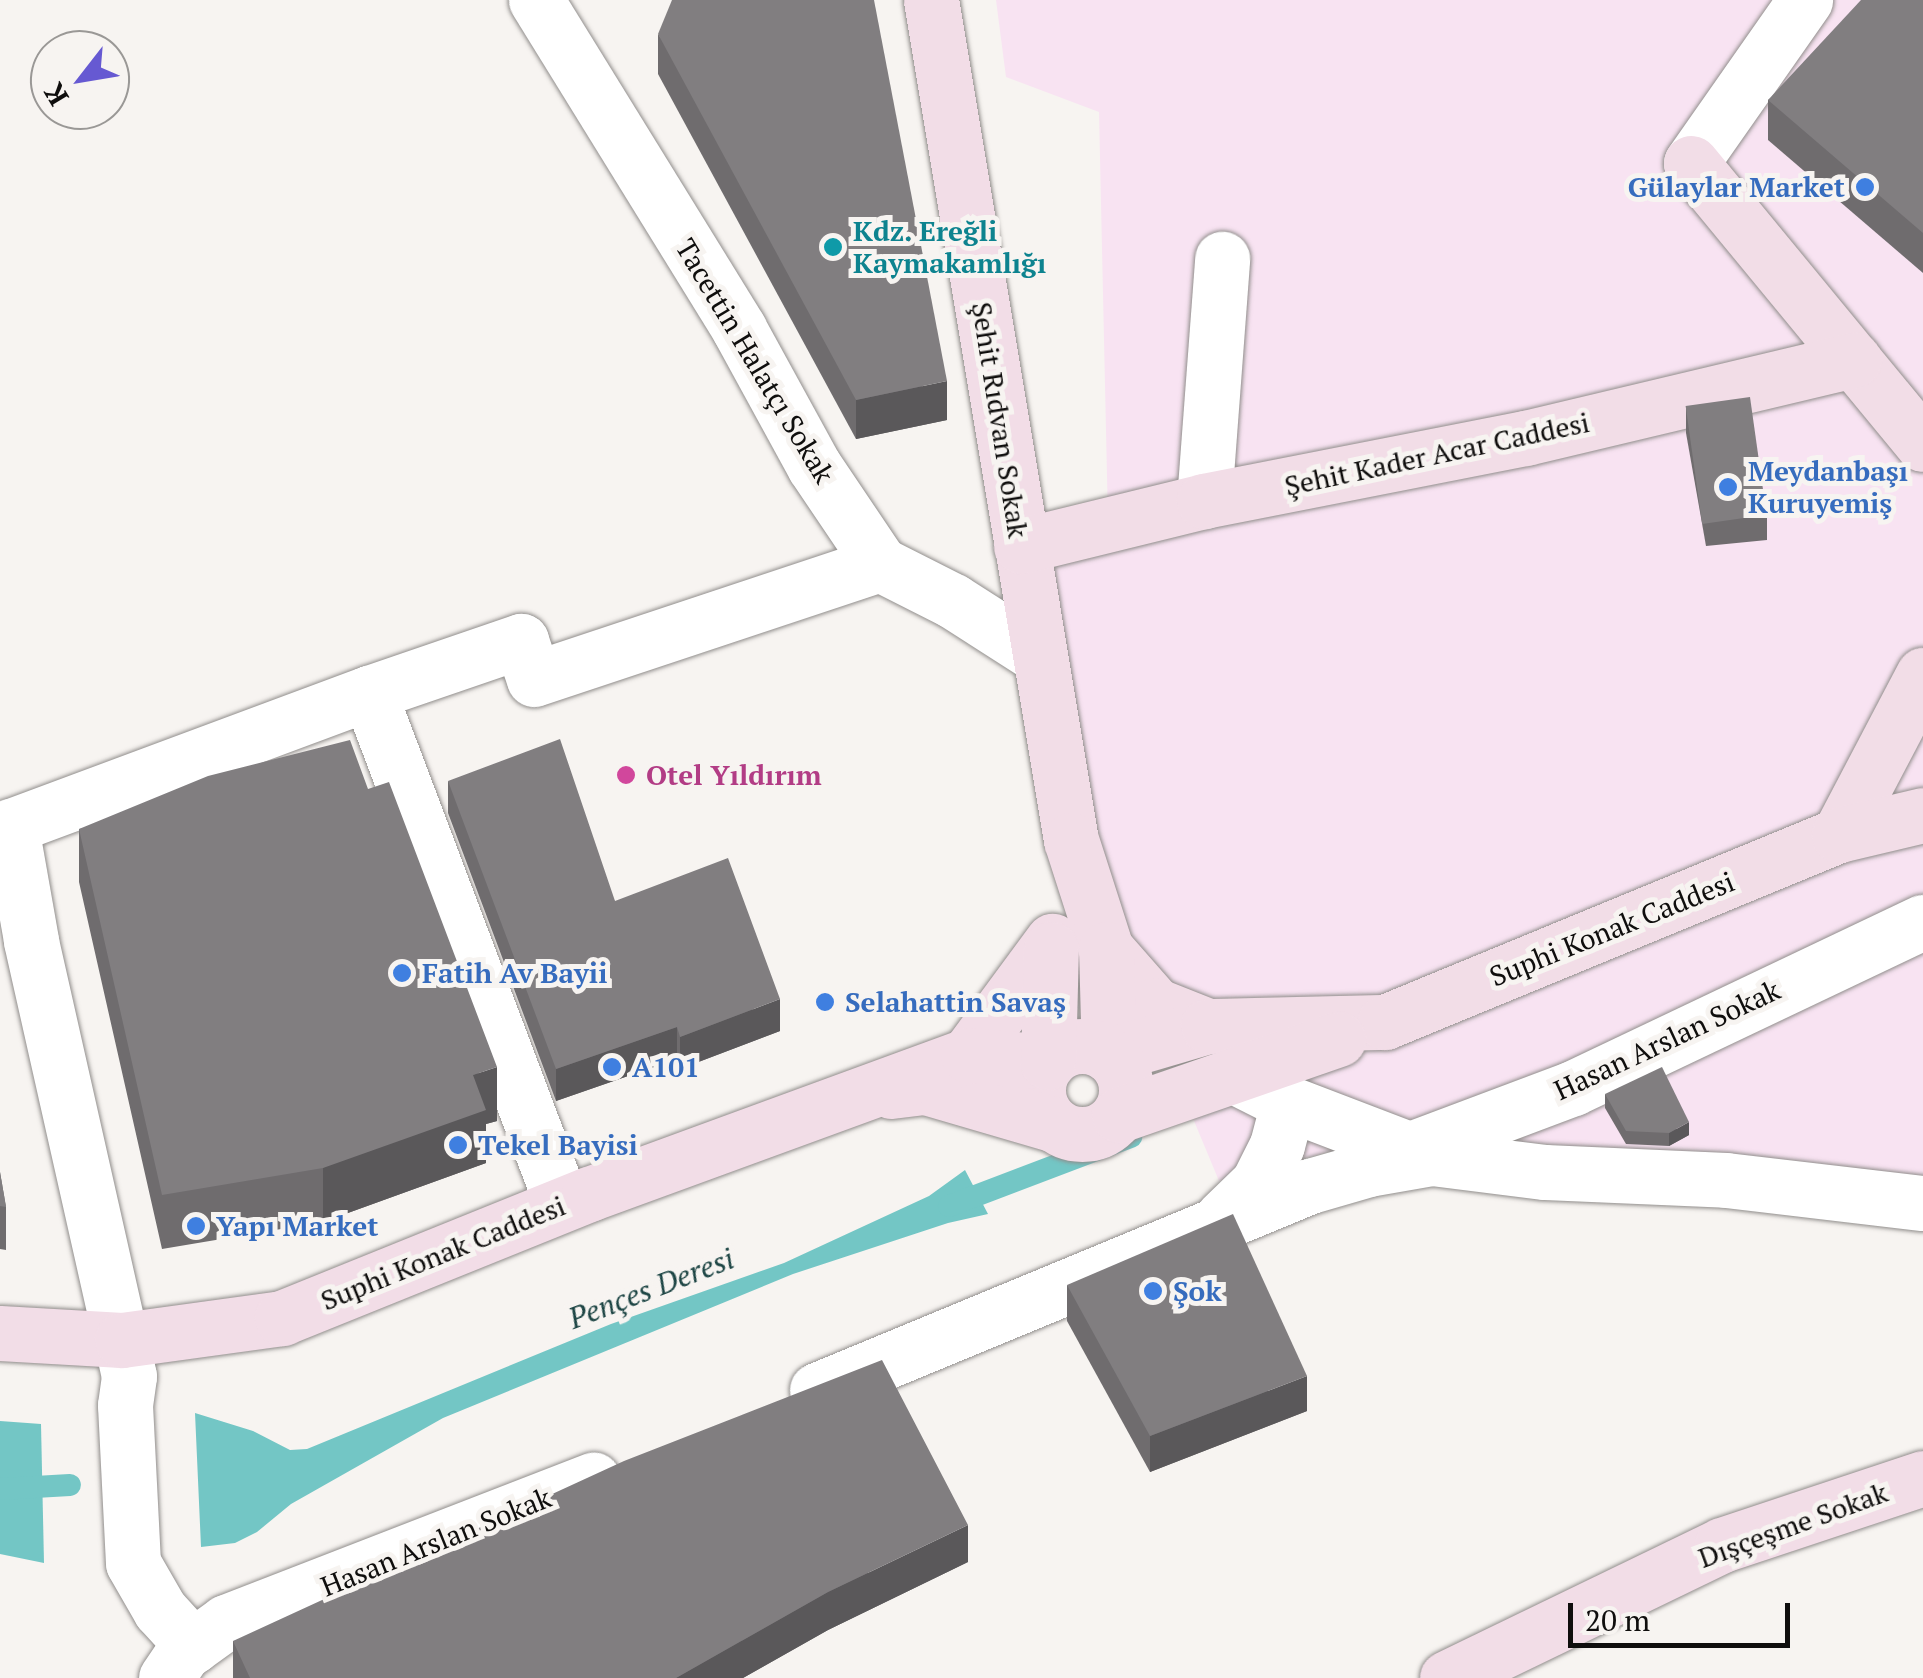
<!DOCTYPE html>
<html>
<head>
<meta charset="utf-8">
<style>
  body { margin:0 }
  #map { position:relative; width:1923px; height:1678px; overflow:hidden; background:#f7f4f1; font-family:"PT Serif",serif }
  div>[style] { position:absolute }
  .commercial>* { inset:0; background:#f8e3f2 }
  .water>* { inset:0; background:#73c6c5 }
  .stream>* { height:22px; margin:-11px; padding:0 11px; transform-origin:11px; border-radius:11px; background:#73c6c5 }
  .roads { filter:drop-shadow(0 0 2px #918e8c) drop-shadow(0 0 2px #918e8c) }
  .street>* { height:55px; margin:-27.5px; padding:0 27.5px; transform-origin:27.5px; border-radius:27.5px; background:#fff }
  .secondary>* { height:55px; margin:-27.5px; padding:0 27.5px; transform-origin:27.5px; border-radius:27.5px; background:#f2dde7 }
  .secondary>.ring { margin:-27.5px; padding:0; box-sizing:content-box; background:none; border:55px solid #f2dde7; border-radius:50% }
  .wall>* { inset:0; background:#6f6c6e }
  .shaded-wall>* { inset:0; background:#5a585a }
  .building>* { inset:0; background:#817e80; transform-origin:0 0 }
  .dots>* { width:28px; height:28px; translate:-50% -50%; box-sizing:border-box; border:5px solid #f7f4f1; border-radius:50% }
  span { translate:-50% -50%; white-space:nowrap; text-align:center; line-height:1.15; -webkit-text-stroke:10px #f7f4f1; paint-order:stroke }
  .shop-label { font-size:28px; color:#366cbe; font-weight:700 }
  .right { translate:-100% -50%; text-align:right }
  .left { translate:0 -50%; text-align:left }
  .culture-label { font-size:28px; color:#0d838f; font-weight:700 }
  .street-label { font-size:28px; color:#0f0e0d }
  .hotel-label { font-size:28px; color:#b23c85; font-weight:700 }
  .water-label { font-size:30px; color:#1d4544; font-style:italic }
  .north { position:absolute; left:30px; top:30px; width:100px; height:100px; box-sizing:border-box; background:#f7f4f1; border:2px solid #9a9896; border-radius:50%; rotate:239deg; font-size:28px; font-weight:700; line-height:40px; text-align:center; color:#0f0e0d }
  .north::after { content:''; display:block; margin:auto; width:35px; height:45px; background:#6659d2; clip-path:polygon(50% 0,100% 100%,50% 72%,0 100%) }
  .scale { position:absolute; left:1568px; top:1603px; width:222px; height:45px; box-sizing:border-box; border:5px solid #0f0e0d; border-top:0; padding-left:12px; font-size:30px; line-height:35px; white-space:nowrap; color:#0f0e0d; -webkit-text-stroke:8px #f7f4f1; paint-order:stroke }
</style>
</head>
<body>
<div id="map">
  <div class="commercial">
    <i style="clip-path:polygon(996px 0,1923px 0,1923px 1201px,1716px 1160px,1407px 1131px,1219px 1181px,1077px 839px,1031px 551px,1108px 521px,1099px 112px,1006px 77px)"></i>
  </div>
  <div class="water">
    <i style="clip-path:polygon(965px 1170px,988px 1214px,948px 1223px,793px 1274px,443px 1418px,291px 1504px,257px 1532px,235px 1543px,201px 1547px,195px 1413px,253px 1431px,290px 1450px,307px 1449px,611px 1324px,784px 1263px,929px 1196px)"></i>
    <i style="clip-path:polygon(0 1421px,41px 1424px,44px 1563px,0 1554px)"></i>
  </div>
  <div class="stream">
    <i style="left:949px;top:1206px;width:195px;rotate:-20.8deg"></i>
    <i style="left:0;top:1489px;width:70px;rotate:-3.3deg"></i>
  </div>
  <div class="roads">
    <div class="street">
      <i style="left:536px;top:0;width:387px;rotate:58.3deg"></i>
      <i style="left:739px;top:329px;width:156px;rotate:61.3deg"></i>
      <i style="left:814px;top:466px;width:118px;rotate:56deg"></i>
      <i style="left:880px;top:564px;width:82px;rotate:26.9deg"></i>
      <i style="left:953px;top:601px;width:102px;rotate:32.6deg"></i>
      <i style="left:1691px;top:163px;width:199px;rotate:-55deg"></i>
      <i style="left:1204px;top:501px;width:243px;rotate:-85.7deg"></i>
      <i style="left:369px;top:693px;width:161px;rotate:-18.9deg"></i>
      <i style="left:521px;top:641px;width:40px;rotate:71.1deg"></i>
      <i style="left:534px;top:679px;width:365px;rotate:-18.4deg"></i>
      <i style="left:1234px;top:1076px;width:60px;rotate:26.6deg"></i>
      <i style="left:1288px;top:1103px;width:154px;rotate:20.9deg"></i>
      <i style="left:1432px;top:1158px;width:114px;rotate:7.1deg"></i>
      <i style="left:1545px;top:1172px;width:181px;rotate:2.5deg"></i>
      <i style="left:1726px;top:1180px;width:198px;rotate:6.7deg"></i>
      <i style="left:1408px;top:1150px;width:176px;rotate:-20.6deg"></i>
      <i style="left:1573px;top:1088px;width:387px;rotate:-25.4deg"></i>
      <i style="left:1222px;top:1218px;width:50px;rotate:-44.2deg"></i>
      <i style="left:1258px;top:1183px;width:42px;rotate:-63.4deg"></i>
      <i style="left:1277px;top:1145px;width:43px;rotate:-75.3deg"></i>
      <i style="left:817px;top:1390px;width:534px;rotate:-22.48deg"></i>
      <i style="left:1310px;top:1186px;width:61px;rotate:-16.1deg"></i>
      <i style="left:1369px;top:1169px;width:64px;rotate:-9.9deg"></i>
      <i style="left:193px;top:1646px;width:49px;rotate:-132.5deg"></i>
      <i style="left:160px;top:1610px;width:54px;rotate:-119.9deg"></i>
      <i style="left:133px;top:1563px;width:158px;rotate:-92.9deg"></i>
      <i style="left:125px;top:1405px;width:29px;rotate:-82deg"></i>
      <i style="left:129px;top:1376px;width:447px;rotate:-102.7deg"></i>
      <i style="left:31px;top:940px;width:116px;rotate:-100deg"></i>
      <i style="left:11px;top:826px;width:382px;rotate:-20.4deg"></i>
      <i style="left:369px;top:693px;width:546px;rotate:69.31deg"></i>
      <i style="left:166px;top:1678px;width:30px;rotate:-56deg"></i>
      <i style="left:183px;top:1653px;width:53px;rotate:-35.8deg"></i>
      <i style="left:226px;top:1622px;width:394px;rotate:-21.2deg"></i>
    </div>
    <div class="secondary">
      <i style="left:931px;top:0;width:852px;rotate:80.54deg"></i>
      <i style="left:1071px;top:840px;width:114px;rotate:72.2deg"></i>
      <i style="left:1106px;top:949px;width:74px;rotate:48.8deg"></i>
      <i style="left:1155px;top:1005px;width:57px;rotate:21.6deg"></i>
      <i style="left:1691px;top:163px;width:364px;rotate:50.5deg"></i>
      <i style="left:1021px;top:546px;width:188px;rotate:-13.8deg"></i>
      <i style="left:1204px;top:501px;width:328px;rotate:-11.1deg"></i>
      <i style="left:1526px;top:438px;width:337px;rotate:-13.4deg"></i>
      <i style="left:1839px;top:835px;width:181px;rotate:-62.3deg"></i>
      <i style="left:1106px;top:949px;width:106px;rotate:88.4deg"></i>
      <i style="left:1109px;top:1055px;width:103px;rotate:-16.3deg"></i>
      <i style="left:1208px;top:1026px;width:177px;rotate:-1.3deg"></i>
      <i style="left:1385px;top:1022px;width:491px;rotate:-22.4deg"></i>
      <i style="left:1839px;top:835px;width:86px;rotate:-13.4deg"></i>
      <i class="ring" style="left:1038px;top:1046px;width:33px;height:33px"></i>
      <i style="left:968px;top:1055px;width:142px;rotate:-53.6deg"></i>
      <i style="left:891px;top:1091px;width:35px;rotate:-7deg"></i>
      <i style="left:926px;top:1087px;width:131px;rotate:16.4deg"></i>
      <i style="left:1119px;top:1115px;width:232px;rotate:-19.1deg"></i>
      <i style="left:0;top:1333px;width:122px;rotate:3.3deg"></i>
      <i style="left:122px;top:1340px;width:162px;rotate:-7.8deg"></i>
      <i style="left:282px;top:1318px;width:331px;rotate:-22deg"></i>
      <i style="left:589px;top:1194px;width:404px;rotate:-20.1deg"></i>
      <i style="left:968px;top:1055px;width:80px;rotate:5deg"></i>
      <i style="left:1048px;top:1062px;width:113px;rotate:-88.5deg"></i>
      <i style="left:1447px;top:1678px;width:305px;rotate:-25.8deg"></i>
      <i style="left:1722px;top:1545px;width:212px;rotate:-18.4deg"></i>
    </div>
  </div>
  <div class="wall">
    <i style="clip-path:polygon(1923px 0,1923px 273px,1768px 140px,1768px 100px)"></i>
    <i style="clip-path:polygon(658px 34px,947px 420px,856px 439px,658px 74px)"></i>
    <i style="clip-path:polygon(1686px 408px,1767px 515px,1767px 540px,1706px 546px,1686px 433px)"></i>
    <i style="clip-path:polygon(448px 781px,615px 901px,780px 1031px,680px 1069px,677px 1059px,556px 1101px,448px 813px)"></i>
    <i style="clip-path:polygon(368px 789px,497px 1121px,486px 1124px,486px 1163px,323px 1222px,162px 1249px,79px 882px,79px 829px)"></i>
    <i style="clip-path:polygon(1605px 1094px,1689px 1135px,1669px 1146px,1626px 1144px,1605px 1108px)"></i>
    <i style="clip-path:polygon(0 1172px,6px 1207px,6px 1250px,0 1249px)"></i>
    <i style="clip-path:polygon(1067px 1285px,1307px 1411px,1150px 1472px,1067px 1321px)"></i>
    <i style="clip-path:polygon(968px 1562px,828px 1630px,743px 1678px,233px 1678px,233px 1641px)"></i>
  </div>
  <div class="shaded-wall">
    <i style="clip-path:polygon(947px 381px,947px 420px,856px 439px,856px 400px)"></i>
    <i style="clip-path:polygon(780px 999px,780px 1031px,680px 1069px,680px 1037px)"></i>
    <i style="clip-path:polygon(677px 1027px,677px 1059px,556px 1101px,556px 1069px)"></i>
    <i style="clip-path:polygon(497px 1067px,497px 1121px,486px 1124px,486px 1163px,323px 1222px,323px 1168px,473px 1075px)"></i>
    <i style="clip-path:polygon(1689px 1122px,1689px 1135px,1669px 1146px,1669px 1133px)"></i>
    <i style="clip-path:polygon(1307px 1376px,1307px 1411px,1150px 1472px,1150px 1436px)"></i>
    <i style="clip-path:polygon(968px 1525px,968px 1562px,828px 1630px,743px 1678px,676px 1678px,828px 1592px)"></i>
  </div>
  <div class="building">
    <i style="clip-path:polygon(672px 0,874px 0,947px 381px,856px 400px,658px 34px)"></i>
    <i style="clip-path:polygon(1861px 0,1923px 0,1923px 233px,1768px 100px)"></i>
    <i style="left:1750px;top:397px;width:119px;height:65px;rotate:82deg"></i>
    <i style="clip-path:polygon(560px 739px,615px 901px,728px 858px,780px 999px,680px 1037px,677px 1027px,556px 1069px,448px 781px)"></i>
    <i style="clip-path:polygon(350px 740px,368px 789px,389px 782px,497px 1067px,473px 1075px,486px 1110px,323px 1168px,162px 1195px,79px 829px,208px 776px)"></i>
    <i style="clip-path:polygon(1662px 1067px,1689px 1122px,1669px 1133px,1626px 1131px,1605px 1094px)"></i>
    <i style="clip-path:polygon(0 1172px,6px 1207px,0 1206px)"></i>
    <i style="clip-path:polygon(1233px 1214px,1307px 1376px,1150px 1436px,1067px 1285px)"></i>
    <i style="clip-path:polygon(882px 1360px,968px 1525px,828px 1592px,676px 1678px,250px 1678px,233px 1641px,624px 1461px)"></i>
  </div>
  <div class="dots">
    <i style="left:1865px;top:187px;background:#3f7fe0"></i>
    <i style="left:833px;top:247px;background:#0f9aa8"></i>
    <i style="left:1728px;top:487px;background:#3f7fe0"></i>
    <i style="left:626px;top:775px;background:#d1479c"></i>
    <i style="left:402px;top:973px;background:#3f7fe0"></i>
    <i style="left:825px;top:1002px;background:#3f7fe0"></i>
    <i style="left:612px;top:1067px;background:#3f7fe0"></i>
    <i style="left:458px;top:1145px;background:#3f7fe0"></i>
    <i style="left:196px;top:1226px;background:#3f7fe0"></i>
    <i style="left:1153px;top:1291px;background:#3f7fe0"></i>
  </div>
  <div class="shop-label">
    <span class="right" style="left:1845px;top:187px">Gülaylar Market</span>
    <span class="left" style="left:1748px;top:487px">Meydanbaşı<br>Kuruyemiş</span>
    <span class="left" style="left:422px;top:973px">Fatih Av Bayii</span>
    <span class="left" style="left:845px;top:1002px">Selahattin Savaş</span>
    <span class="left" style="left:632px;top:1067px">A101</span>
    <span class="left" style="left:478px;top:1145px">Tekel Bayisi</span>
    <span class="left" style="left:216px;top:1226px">Yapı Market</span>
    <span class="left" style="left:1173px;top:1291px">Şok</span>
  </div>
  <div class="culture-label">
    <span class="left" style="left:853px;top:247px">Kdz. Ereğli<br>Kaymakamlığı</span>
  </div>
  <div class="street-label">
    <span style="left:755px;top:361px;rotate:59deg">Tacettin Halatçı Sokak</span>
    <span style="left:1000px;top:420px;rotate:81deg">Şehit Rıdvan Sokak</span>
    <span style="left:1437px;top:454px;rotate:-12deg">Şehit Kader Acar Caddesi</span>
    <span style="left:1612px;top:929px;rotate:-22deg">Suphi Konak Caddesi</span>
    <span style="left:1667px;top:1040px;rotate:-25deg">Hasan Arslan Sokak</span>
    <span style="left:443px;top:1253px;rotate:-22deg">Suphi Konak Caddesi</span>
    <span style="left:1793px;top:1525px;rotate:-20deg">Dışçeşme Sokak</span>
    <span style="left:436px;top:1542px;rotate:-22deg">Hasan Arslan Sokak</span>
  </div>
  <div class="hotel-label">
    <span class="left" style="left:646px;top:775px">Otel Yıldırım</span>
  </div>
  <div class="water-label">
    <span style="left:651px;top:1288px;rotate:-21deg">Pençes Deresi</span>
  </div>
  <div class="north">K</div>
  <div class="scale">20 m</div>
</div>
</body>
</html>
